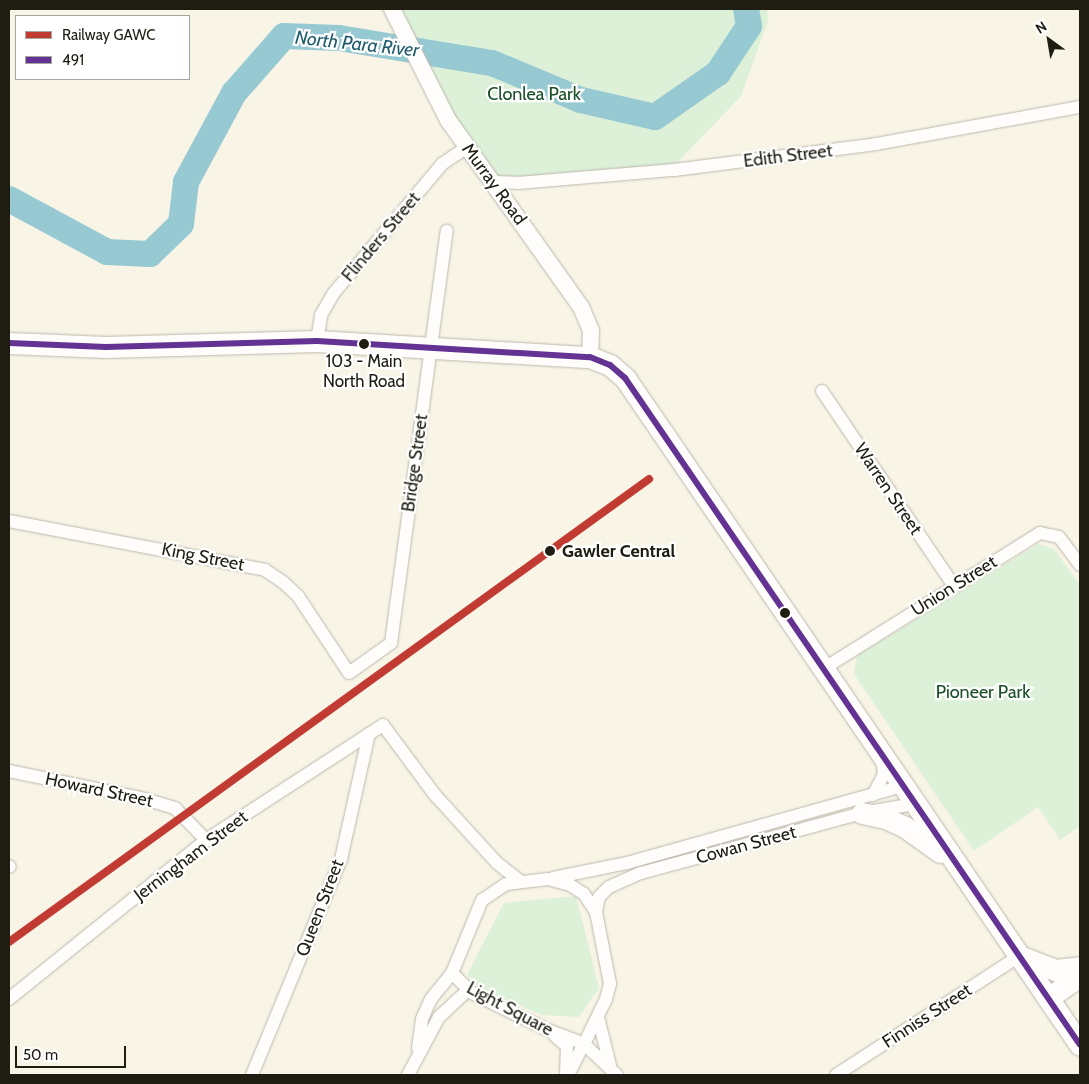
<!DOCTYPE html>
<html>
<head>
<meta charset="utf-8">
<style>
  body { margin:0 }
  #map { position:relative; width:1089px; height:1084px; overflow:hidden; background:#f8f4e6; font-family:Cabin,sans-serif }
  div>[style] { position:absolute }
  .green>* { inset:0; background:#ddf0d8 }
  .river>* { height:26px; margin:-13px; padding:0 13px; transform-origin:13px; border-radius:13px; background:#97c9d3 }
  .roads { filter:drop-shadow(0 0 1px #bbb8ac) drop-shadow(0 0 1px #bbb8ac) }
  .minor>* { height:12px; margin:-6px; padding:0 6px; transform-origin:6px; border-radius:6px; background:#fefdfb }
  .tertiary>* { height:16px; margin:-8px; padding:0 8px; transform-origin:8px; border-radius:8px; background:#fefdfb }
  .primary>* { height:21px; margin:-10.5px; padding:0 10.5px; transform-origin:10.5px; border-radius:10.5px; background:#fefdfb }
  .bus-1>* { height:6px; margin:-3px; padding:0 3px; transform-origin:3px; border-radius:3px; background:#633293 }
  .rail-1>* { height:8px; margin:-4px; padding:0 4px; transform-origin:4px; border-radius:4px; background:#c23b33 }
  .dots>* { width:14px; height:14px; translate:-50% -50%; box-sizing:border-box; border:2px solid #fff; border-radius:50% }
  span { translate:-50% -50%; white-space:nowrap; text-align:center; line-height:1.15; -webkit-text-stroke:4.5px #fff; paint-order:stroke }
  .bus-label { font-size:17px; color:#1f1d11 }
  .park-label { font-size:18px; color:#184f28 }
  .street-label { font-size:18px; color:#1f1d11 }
  .stop-label { font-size:18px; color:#1f1d11; font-weight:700 }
  .left { translate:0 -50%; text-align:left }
  .water-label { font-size:19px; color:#1f5c6b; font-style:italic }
  .frame { position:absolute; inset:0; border:10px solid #1f1d11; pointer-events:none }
  .legend { position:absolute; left:15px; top:15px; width:175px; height:65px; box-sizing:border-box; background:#fff; border:1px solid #a5a5a0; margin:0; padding:6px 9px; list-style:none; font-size:15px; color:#1f1d11 }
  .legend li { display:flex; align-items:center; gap:10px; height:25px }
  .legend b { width:25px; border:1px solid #a5a5a0 }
  .north { position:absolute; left:1024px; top:15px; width:50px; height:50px; -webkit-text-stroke:4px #fff; paint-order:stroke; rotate:328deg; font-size:14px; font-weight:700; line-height:20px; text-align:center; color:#1f1d11 }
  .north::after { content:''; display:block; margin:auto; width:18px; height:22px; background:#1f1d11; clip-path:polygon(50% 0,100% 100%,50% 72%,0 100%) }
  .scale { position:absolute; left:15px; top:1046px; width:111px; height:22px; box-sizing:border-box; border:2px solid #1f1d11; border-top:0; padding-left:6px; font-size:15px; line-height:18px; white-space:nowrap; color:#1f1d11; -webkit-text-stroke:4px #fff; paint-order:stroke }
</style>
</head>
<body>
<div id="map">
  <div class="green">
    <i style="clip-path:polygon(392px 9px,767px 9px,768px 21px,741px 96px,673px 167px,494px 182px)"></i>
    <i style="clip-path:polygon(1038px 544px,1054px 549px,1080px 585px,1080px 826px,1060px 840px,1038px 807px,974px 851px,854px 674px,857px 656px)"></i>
    <i style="clip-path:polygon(576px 896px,599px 988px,579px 1017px,542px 1015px,482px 990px,467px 975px,504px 903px)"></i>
  </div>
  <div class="river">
    <i style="left:9px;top:199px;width:111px;rotate:28.4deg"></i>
    <i style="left:107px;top:252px;width:43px;rotate:2.7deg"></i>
    <i style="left:150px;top:254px;width:43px;rotate:-44.1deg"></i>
    <i style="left:181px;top:224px;width:42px;rotate:-83.2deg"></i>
    <i style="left:186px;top:182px;width:101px;rotate:-61.7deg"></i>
    <i style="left:234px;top:93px;width:76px;rotate:-48.7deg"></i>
    <i style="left:284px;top:36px;width:55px;rotate:2.1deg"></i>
    <i style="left:339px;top:38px;width:155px;rotate:9.3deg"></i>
    <i style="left:492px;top:63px;width:96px;rotate:22.6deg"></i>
    <i style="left:581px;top:100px;width:76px;rotate:12.9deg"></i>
    <i style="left:655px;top:117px;width:77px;rotate:-34.9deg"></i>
    <i style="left:718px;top:73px;width:56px;rotate:-56.6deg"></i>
    <i style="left:749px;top:26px;width:17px;rotate:-100deg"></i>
  </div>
  <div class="roads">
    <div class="minor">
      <i style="left:494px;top:182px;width:24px;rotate:2deg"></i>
      <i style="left:518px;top:183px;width:157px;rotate:-4.8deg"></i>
      <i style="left:674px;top:170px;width:204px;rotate:-7.3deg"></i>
      <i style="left:876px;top:144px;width:207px;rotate:-10.3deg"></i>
      <i style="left:317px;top:341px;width:26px;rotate:-81deg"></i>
      <i style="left:321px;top:315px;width:24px;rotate:-60deg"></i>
      <i style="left:333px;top:294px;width:170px;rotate:-50deg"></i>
      <i style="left:442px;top:164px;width:30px;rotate:-34deg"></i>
      <i style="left:822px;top:391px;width:235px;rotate:55.9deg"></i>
      <i style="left:9px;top:521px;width:261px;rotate:10.8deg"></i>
      <i style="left:265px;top:570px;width:22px;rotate:34deg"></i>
      <i style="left:283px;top:582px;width:21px;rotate:43deg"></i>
      <i style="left:298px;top:596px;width:92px;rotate:56.5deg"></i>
      <i style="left:349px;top:673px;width:52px;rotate:-35.5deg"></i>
      <i style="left:391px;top:643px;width:416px;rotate:-82.3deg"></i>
      <i style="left:823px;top:669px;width:256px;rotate:-32.1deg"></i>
      <i style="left:1040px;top:533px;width:19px;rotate:12deg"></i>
      <i style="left:1059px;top:537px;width:35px;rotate:53deg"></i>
      <i style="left:9px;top:771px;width:139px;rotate:11.6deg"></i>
      <i style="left:145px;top:799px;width:31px;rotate:17deg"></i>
      <i style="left:175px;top:808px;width:45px;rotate:45.9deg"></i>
      <i style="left:873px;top:795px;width:24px;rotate:-62deg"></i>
      <i style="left:884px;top:774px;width:14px;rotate:-98deg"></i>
      <i style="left:9px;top:866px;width:1px;rotate:45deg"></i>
      <i style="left:553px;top:878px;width:76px;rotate:-11.5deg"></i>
      <i style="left:627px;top:863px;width:286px;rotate:-15.6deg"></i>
      <i style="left:596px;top:912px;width:22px;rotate:-124deg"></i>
      <i style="left:584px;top:894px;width:17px;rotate:-147deg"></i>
      <i style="left:570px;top:885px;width:23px;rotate:-165deg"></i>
      <i style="left:548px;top:879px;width:42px;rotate:173.2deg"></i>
      <i style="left:506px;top:884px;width:29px;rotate:146deg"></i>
      <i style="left:482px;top:900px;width:79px;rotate:112.3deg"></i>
      <i style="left:452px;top:973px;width:28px;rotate:45deg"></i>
      <i style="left:472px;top:993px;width:85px;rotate:26deg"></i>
      <i style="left:548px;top:1030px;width:39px;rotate:21deg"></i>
      <i style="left:584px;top:1044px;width:50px;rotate:-63.9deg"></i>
      <i style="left:606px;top:999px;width:16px;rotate:-75deg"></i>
      <i style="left:610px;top:984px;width:73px;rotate:-101deg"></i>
      <i style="left:596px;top:912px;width:15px;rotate:-79deg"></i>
      <i style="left:599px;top:897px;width:14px;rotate:-45deg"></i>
      <i style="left:609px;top:887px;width:35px;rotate:-24deg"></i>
      <i style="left:641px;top:873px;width:229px;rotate:-15.2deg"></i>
      <i style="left:862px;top:813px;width:53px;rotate:-9.8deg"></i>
      <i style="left:9px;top:999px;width:253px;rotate:-38.9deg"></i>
      <i style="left:206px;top:840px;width:211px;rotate:-33deg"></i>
      <i style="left:383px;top:725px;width:87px;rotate:53.4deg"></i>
      <i style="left:435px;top:795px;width:92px;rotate:47.6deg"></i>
      <i style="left:497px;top:863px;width:28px;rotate:38deg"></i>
      <i style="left:598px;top:1017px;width:49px;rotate:76deg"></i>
      <i style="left:555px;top:1036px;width:16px;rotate:40deg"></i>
      <i style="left:567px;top:1046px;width:27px;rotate:92deg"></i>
      <i style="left:418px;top:1048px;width:29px;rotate:-82deg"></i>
      <i style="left:422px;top:1019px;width:22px;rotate:-66deg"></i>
      <i style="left:431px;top:999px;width:33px;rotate:-51deg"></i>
      <i style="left:252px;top:1075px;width:234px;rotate:-67.6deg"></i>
      <i style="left:341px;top:859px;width:128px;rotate:-77.4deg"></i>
      <i style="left:408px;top:1075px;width:66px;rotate:-61.9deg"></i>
      <i style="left:439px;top:1017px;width:38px;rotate:-43deg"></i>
      <i style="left:568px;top:1075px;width:35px;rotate:-63deg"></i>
      <i style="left:584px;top:1044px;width:45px;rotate:43.2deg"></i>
      <i style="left:836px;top:1075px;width:218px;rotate:-33deg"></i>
    </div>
    <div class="tertiary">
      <i style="left:392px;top:9px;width:124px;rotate:63.2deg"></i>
      <i style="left:448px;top:120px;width:229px;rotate:54.6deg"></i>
      <i style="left:581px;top:307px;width:25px;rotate:67deg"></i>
      <i style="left:591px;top:330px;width:27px;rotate:92deg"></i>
    </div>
    <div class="primary">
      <i style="left:9px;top:343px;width:97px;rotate:2.4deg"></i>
      <i style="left:106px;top:347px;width:211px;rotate:-1.6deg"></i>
      <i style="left:317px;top:341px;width:273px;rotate:3.4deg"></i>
      <i style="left:590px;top:357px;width:22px;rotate:22deg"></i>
      <i style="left:610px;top:365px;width:20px;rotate:41deg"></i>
      <i style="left:625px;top:378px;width:65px;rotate:55.6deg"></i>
      <i style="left:662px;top:432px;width:742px;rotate:55.71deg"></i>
      <i style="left:862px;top:813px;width:24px;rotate:12deg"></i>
      <i style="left:885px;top:818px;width:22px;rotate:24deg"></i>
      <i style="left:905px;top:827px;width:43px;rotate:35.5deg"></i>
      <i style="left:1019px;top:956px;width:40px;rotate:21deg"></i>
      <i style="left:1056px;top:970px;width:24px;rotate:-7deg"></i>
      <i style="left:1048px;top:998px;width:32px;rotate:-35deg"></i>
      <i style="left:1074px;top:980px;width:12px;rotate:-59deg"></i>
    </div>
  </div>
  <div class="bus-1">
    <i style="left:9px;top:343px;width:97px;rotate:2.4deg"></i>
    <i style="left:106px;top:347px;width:211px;rotate:-1.6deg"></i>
    <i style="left:317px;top:341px;width:273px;rotate:3.4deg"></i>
    <i style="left:590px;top:357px;width:22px;rotate:22deg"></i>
    <i style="left:610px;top:365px;width:20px;rotate:41deg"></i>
    <i style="left:625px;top:378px;width:807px;rotate:55.7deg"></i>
  </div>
  <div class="rail-1">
    <i style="left:9px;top:942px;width:790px;rotate:-35.88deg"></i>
  </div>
  <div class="dots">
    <i style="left:364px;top:344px;background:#1f1d11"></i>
    <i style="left:550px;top:551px;background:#1f1d11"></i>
    <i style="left:785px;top:613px;background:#1f1d11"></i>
  </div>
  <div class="bus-label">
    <span style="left:364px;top:372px">103 - Main<br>North Road</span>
  </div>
  <div class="park-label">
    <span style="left:534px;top:94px">Clonlea Park</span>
    <span style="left:983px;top:692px">Pioneer Park</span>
  </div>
  <div class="street-label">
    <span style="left:788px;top:156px;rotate:-7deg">Edith Street</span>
    <span style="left:494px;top:184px;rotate:54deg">Murray Road</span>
    <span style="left:381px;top:237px;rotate:-50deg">Flinders Street</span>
    <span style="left:415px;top:463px;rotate:-82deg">Bridge Street</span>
    <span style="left:888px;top:489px;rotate:56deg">Warren Street</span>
    <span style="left:203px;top:557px;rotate:11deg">King Street</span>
    <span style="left:954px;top:586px;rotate:-32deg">Union Street</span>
    <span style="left:99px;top:790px;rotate:12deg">Howard Street</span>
    <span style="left:746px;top:845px;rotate:-15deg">Cowan Street</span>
    <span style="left:191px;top:856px;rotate:-37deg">Jerningham Street</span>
    <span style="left:320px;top:908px;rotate:-69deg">Queen Street</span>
    <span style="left:510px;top:1009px;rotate:28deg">Light Square</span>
    <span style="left:927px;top:1016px;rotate:-33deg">Finniss Street</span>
  </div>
  <div class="stop-label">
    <span class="left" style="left:562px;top:551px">Gawler Central</span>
  </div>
  <div class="water-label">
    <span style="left:357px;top:44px;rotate:6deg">North Para River</span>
  </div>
  <div class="frame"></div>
  <ul class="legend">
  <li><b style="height:6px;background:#c23b33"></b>Railway GAWC</li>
  <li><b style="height:6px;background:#633293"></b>491</li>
  </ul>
  <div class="north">N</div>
  <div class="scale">50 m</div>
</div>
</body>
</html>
